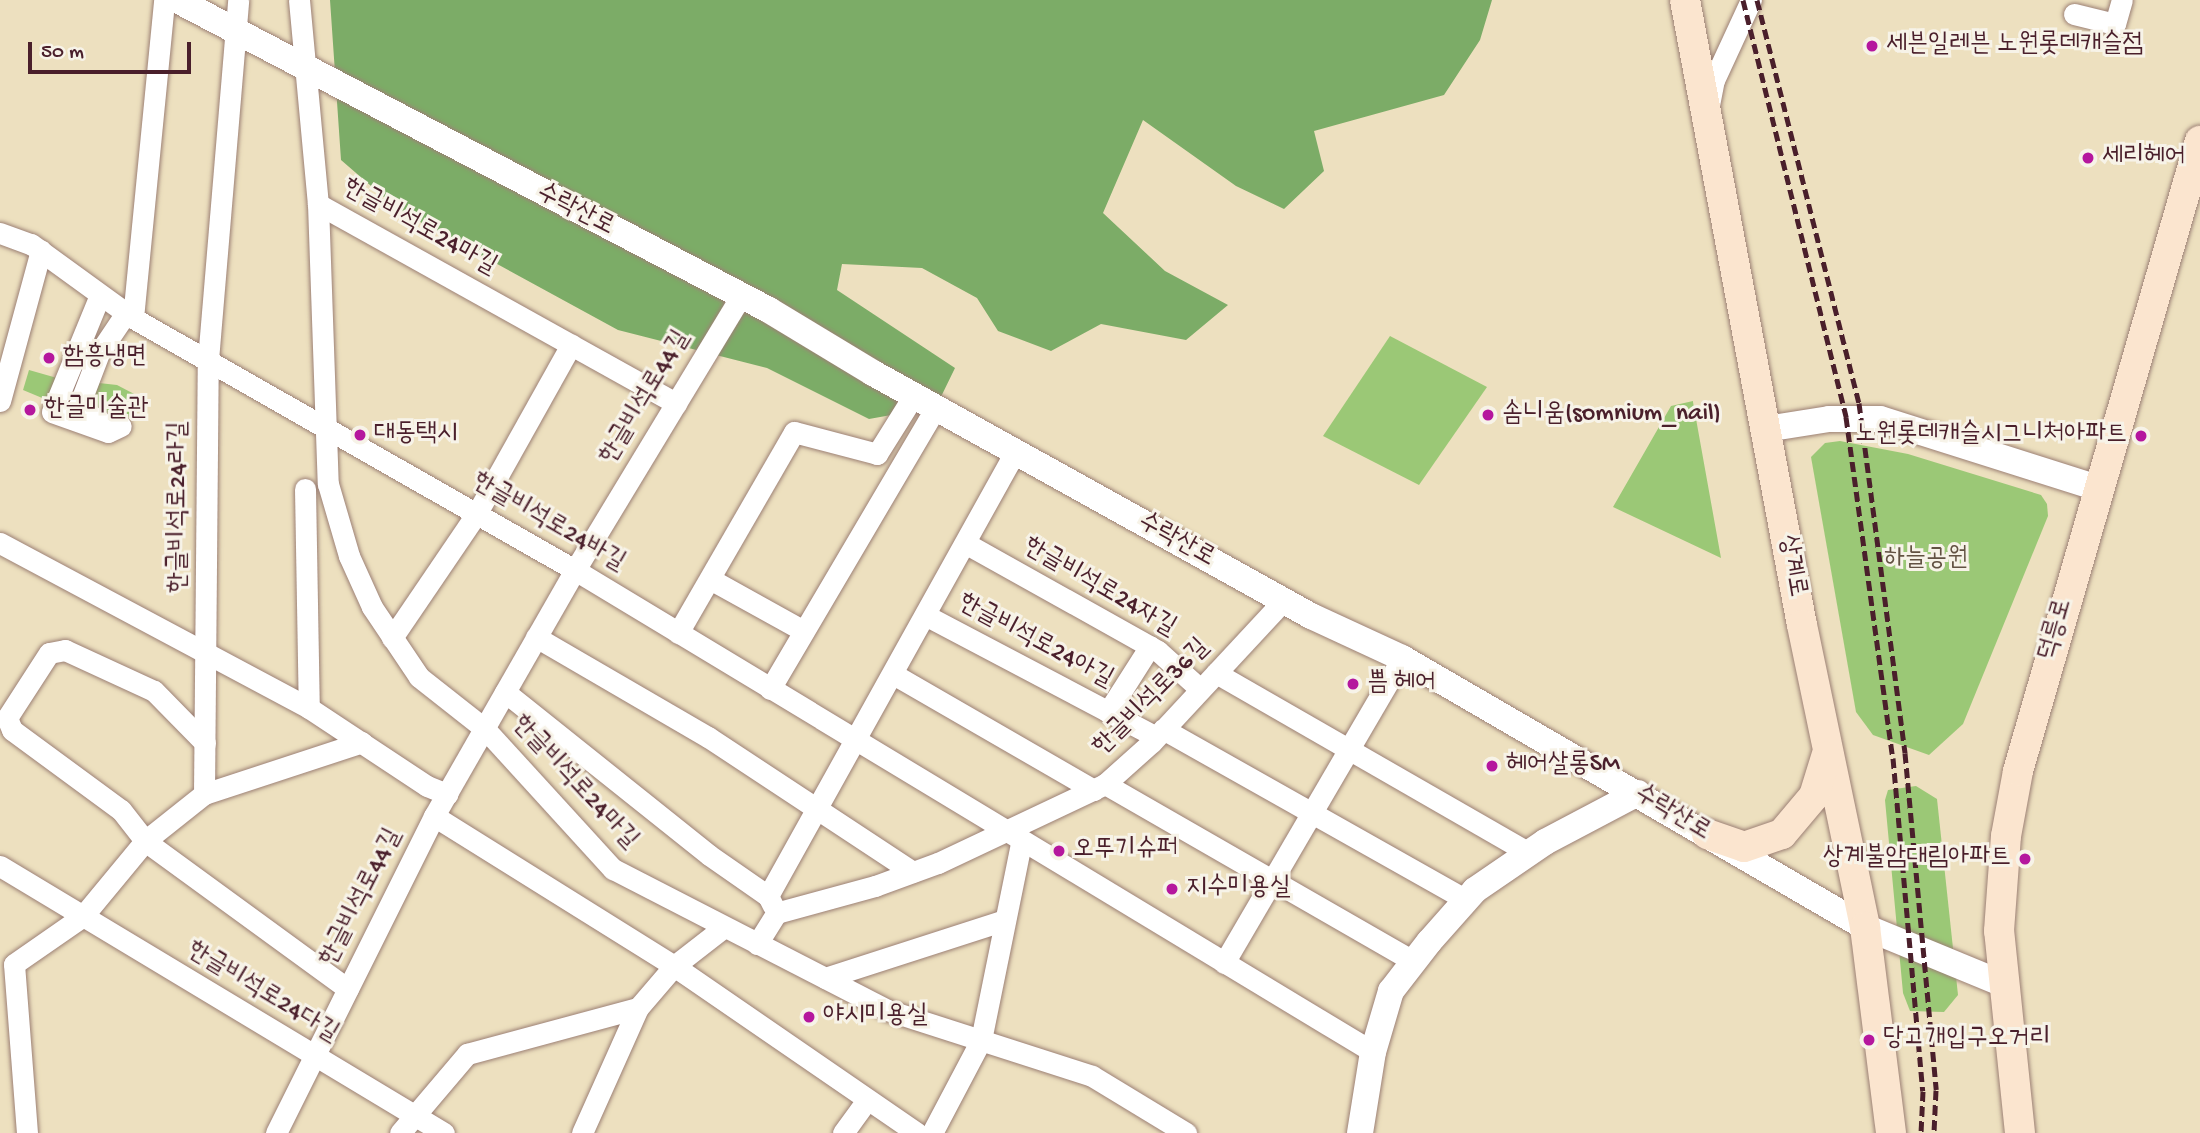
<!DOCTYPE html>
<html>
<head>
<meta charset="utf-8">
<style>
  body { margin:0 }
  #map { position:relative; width:2200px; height:1133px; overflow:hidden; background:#ede0bf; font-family:"Gochi Hand","Poor Story",sans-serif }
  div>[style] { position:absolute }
  .green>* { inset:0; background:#9bc876 }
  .forest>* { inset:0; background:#7cac67 }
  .roads { filter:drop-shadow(0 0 2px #9c8075) drop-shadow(0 0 2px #9c8075) }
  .minor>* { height:21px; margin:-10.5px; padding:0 10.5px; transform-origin:10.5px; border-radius:10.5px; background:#fff }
  .tertiary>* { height:26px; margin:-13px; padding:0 13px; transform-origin:13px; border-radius:13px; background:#fff }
  .secondary>* { height:30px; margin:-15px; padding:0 15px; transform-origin:15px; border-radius:15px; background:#fbe5cf }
  .rail>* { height:5px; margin-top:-2.5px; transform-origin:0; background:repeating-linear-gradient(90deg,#4a1f2b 0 10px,transparent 0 15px) }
  .dots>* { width:19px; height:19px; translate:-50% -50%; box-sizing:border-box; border:4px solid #f7f3e8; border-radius:50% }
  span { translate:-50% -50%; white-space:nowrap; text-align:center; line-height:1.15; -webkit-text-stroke:6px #f7f3e8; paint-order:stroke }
  .poi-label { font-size:26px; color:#4a1f2b }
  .left { translate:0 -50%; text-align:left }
  .right { translate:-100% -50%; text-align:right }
  .street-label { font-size:26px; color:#4a1f2b }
  .park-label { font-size:26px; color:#625242 }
  .scale { position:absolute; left:28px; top:42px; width:163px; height:32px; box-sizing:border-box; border:4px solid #4a1f2b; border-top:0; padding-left:9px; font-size:21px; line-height:24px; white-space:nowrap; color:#4a1f2b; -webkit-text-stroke:5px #f7f3e8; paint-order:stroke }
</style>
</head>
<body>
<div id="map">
  <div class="green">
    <i style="clip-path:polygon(1390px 336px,1487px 387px,1419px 485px,1323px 436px)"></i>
    <i style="clip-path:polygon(29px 370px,57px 378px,47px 400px,23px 390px)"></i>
    <i style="clip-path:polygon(99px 383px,117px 385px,138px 396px,127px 420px,91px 406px)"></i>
    <i style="clip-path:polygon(1693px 401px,1693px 402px,1721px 558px,1613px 507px,1671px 406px)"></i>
    <i style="clip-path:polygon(1840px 441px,1908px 454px,2041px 495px,2047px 504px,2048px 516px,1963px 724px,1929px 755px,1873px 735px,1856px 712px,1811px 457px,1825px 443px)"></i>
    <i style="clip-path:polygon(1916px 786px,1937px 799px,1958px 995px,1944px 1012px,1910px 1011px,1903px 993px,1885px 800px,1888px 790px)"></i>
  </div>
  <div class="forest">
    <i style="clip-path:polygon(330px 0,1492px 0,1480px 40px,1444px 95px,1314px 131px,1324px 171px,1284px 209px,1236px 186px,1143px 120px,1103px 213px,1165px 271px,1228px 305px,1186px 340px,1101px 324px,1051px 351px,998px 331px,977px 298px,922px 268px,842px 264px,837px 290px,955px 368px,936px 407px,869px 419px,767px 368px,618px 330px,400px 211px,341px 160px)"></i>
  </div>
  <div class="roads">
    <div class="minor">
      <i style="left:299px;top:0;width:205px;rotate:84.7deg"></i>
      <i style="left:318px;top:204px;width:280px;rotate:88deg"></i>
      <i style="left:328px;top:484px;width:75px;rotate:73.7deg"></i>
      <i style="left:349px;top:556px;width:56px;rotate:65.7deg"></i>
      <i style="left:372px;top:607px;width:84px;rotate:56.1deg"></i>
      <i style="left:419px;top:677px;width:84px;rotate:38.2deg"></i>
      <i style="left:485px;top:729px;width:190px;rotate:47.6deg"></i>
      <i style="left:613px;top:869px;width:308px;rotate:27.2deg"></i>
      <i style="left:887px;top:1010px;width:215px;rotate:17.8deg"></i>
      <i style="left:1092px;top:1076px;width:110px;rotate:31.2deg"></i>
      <i style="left:2074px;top:14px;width:42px;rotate:13.7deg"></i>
      <i style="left:2115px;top:24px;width:25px;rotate:-74deg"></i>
      <i style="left:1709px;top:105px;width:25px;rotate:-79deg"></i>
      <i style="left:1714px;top:80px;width:88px;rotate:-65.2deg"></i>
      <i style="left:318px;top:204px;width:410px;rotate:29.1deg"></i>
      <i style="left:0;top:233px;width:33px;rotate:20deg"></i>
      <i style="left:31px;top:244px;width:126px;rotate:36deg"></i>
      <i style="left:133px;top:318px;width:509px;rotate:29.69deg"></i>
      <i style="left:575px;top:570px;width:932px;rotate:31.13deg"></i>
      <i style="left:100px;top:295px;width:126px;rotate:112.3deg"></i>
      <i style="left:52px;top:412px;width:59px;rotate:19.7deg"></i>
      <i style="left:108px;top:432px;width:14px;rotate:-25deg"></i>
      <i style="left:133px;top:318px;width:320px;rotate:-84.4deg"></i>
      <i style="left:0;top:401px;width:156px;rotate:-74.8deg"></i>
      <i style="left:99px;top:420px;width:24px;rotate:-150deg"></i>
      <i style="left:78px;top:408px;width:59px;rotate:-69.1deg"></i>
      <i style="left:99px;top:353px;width:48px;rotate:-56deg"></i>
      <i style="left:305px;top:489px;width:219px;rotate:89deg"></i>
      <i style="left:0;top:543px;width:350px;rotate:28.1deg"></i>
      <i style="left:309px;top:708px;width:141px;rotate:33.5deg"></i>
      <i style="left:427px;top:786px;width:22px;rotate:22deg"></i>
      <i style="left:965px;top:543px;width:221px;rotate:29.2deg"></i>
      <i style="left:1158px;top:651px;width:55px;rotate:42.1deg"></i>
      <i style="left:710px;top:579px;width:107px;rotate:29deg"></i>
      <i style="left:925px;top:615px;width:261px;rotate:27.8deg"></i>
      <i style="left:678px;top:633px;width:232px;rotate:-60deg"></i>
      <i style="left:794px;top:432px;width:86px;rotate:14.8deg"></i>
      <i style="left:877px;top:454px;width:70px;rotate:-57.9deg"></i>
      <i style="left:536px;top:637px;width:199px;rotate:30.2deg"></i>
      <i style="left:708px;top:737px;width:245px;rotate:33.4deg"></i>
      <i style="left:392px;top:638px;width:151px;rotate:-55.8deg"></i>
      <i style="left:477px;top:513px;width:193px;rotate:-60.8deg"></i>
      <i style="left:1216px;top:673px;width:361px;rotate:29.9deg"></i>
      <i style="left:893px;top:674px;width:232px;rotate:30deg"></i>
      <i style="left:770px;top:689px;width:327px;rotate:-59.5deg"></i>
      <i style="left:505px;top:692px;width:261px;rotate:38.6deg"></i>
      <i style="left:709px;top:855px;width:72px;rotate:34.8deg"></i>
      <i style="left:768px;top:896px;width:11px;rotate:63deg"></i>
      <i style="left:1108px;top:712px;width:78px;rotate:-57.5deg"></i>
      <i style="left:1163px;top:729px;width:348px;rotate:29.4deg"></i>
      <i style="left:205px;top:743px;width:73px;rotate:-134.4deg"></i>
      <i style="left:154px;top:691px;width:98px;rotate:-155.3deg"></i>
      <i style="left:65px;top:650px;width:16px;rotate:169deg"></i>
      <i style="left:49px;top:653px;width:77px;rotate:122.9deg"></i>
      <i style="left:7px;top:718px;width:13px;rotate:67deg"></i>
      <i style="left:12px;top:730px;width:135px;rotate:36.3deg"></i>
      <i style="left:121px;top:810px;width:39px;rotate:52deg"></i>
      <i style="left:145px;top:841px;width:251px;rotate:36.1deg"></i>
      <i style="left:1105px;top:784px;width:357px;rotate:29.9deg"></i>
      <i style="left:204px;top:794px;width:166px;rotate:-18.2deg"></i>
      <i style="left:434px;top:816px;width:283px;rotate:32deg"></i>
      <i style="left:674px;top:966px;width:295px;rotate:34.5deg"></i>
      <i style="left:0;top:866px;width:518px;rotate:31.02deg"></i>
      <i style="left:768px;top:896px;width:508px;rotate:-60.91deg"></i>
      <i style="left:757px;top:944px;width:36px;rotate:-58deg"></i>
      <i style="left:776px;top:913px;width:103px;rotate:-15.3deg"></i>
      <i style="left:875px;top:886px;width:67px;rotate:-20.1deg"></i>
      <i style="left:938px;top:863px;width:185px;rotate:-25.3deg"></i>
      <i style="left:1105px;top:784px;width:63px;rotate:-41.8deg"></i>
      <i style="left:1152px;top:742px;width:192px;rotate:-47.1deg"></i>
      <i style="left:1224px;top:963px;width:353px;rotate:-59.7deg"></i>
      <i style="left:825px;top:978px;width:189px;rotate:-17.9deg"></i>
      <i style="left:27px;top:1133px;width:169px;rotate:-94.4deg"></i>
      <i style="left:14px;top:964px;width:84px;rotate:-34.8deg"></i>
      <i style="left:83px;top:916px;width:97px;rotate:-50.4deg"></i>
      <i style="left:145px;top:841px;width:75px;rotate:-38.5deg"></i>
      <i style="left:204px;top:794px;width:434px;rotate:-89.5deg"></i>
      <i style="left:208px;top:360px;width:361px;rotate:-85.2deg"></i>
      <i style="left:276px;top:1133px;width:354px;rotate:-63.5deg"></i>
      <i style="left:434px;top:816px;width:284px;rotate:-60.2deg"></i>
      <i style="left:575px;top:570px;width:320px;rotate:-58.8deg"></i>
      <i style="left:400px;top:1133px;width:104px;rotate:-49.7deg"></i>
      <i style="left:467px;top:1054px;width:177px;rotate:-15.1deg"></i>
      <i style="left:638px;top:1008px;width:55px;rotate:-49.4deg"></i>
      <i style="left:674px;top:966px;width:62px;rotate:-37.8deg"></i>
      <i style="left:582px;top:1133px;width:137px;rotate:-65.9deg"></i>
      <i style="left:843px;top:1133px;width:41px;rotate:-54deg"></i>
      <i style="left:932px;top:1133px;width:105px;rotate:-62.2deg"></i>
      <i style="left:981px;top:1040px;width:201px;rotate:-78.5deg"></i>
    </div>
    <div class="tertiary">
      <i style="left:177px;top:0;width:668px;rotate:27.64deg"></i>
      <i style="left:769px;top:310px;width:122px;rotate:31.2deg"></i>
      <i style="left:873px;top:373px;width:501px;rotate:29.02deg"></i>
      <i style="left:1311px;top:616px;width:100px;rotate:24.8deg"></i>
      <i style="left:1402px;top:658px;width:535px;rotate:30.16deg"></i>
      <i style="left:1865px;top:927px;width:149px;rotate:22.4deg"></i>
      <i style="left:1766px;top:429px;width:64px;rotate:-9deg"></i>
      <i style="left:1829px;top:419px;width:51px"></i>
      <i style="left:1880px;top:419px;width:228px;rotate:17.6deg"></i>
      <i style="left:1360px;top:1133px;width:82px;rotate:-80.9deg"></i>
      <i style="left:1373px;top:1052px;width:64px;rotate:-73.6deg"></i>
      <i style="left:1391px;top:991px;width:62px;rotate:-52.2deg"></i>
      <i style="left:1429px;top:942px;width:69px;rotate:-48.5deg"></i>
      <i style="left:1475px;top:890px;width:85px;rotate:-34.4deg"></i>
      <i style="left:1545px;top:842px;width:105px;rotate:-27.8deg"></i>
    </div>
    <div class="secondary">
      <i style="left:1685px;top:0;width:636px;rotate:79.4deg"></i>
      <i style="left:1802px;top:625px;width:309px;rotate:78.2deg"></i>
      <i style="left:1865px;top:927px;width:208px;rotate:82.8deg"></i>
      <i style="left:1707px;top:834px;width:39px;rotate:19deg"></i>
      <i style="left:1744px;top:847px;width:40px;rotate:-18.9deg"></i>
      <i style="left:1782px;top:834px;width:50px;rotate:-49.9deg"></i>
      <i style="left:1814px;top:796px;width:41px;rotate:-72.9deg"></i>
      <i style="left:2020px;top:1133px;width:203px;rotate:-95.9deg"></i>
      <i style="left:1999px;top:931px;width:95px;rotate:-85.8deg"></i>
      <i style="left:2006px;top:836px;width:66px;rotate:-79.5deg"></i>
      <i style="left:2018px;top:771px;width:656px;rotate:-73.89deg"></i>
    </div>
  </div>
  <div class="rail">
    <i style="left:1743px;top:0;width:430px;rotate:76.1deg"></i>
    <i style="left:1846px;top:417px;width:344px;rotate:82.2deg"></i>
    <i style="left:1893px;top:758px;width:334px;rotate:84.9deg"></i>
    <i style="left:1923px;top:1091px;width:42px;rotate:92.7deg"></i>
    <i style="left:1757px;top:0;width:416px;rotate:75.8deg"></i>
    <i style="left:1859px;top:403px;width:353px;rotate:82.5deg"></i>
    <i style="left:1905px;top:753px;width:338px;rotate:84.7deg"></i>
    <i style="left:1936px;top:1090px;width:43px;rotate:92.7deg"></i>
  </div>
  <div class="dots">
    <i style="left:1872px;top:46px;background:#b5179e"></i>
    <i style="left:2088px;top:158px;background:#b5179e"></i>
    <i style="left:49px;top:358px;background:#b5179e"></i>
    <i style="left:30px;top:410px;background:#b5179e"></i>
    <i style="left:1488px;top:415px;background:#b5179e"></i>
    <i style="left:360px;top:435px;background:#b5179e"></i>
    <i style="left:2141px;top:436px;background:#b5179e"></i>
    <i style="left:1353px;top:684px;background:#b5179e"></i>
    <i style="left:1492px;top:766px;background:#b5179e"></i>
    <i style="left:1059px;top:851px;background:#b5179e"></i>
    <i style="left:2025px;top:859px;background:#b5179e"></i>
    <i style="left:1172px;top:889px;background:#b5179e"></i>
    <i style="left:809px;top:1017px;background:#b5179e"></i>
    <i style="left:1869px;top:1040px;background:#b5179e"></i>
  </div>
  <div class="poi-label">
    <span class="left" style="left:1886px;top:46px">세븐일레븐 노원롯데캐슬점</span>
    <span class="left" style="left:2102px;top:158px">세리헤어</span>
    <span class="left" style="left:63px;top:358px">함흥냉면</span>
    <span class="left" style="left:44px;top:410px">한글미술관</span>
    <span class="left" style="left:1502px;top:415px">솜니움(somnium_nail)</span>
    <span class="left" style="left:374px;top:435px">대동택시</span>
    <span class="right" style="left:2127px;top:436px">노원롯데캐슬시그니처아파트</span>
    <span class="left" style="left:1367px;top:684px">쁨 헤어</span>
    <span class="left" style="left:1506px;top:766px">헤어살롱SM</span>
    <span class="left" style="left:1073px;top:851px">오뚜기슈퍼</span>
    <span class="right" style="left:2011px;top:859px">상계불암대림아파트</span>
    <span class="left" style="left:1186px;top:889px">지수미용실</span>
    <span class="left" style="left:823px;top:1017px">야시미용실</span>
    <span class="left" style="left:1883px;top:1040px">당고개입구오거리</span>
  </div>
  <div class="street-label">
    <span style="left:575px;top:211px;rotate:27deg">수락산로</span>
    <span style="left:419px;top:228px;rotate:29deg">한글비석로24마길</span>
    <span style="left:646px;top:398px;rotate:-59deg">한글비석로44길</span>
    <span style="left:180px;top:507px;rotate:-90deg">한글비석로24라길</span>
    <span style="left:548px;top:523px;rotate:30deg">한글비석로24바길</span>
    <span style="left:1176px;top:541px;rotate:29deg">수락산로</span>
    <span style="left:1791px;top:566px;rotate:80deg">상계로</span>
    <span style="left:1099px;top:588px;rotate:30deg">한글비석로24자길</span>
    <span style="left:2057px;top:630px;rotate:-74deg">덕릉로</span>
    <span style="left:1035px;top:642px;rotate:28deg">한글비석로24아길</span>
    <span style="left:1152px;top:698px;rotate:-45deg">한글비석로36길</span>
    <span style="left:574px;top:783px;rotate:47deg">한글비석로24마길</span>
    <span style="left:1672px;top:814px;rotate:31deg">수락산로</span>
    <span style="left:362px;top:898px;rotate:-63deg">한글비석로44길</span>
    <span style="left:262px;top:993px;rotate:31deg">한글비석로24다길</span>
  </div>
  <div class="park-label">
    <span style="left:1926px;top:560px">하늘공원</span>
  </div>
  <div class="scale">50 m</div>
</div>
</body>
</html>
